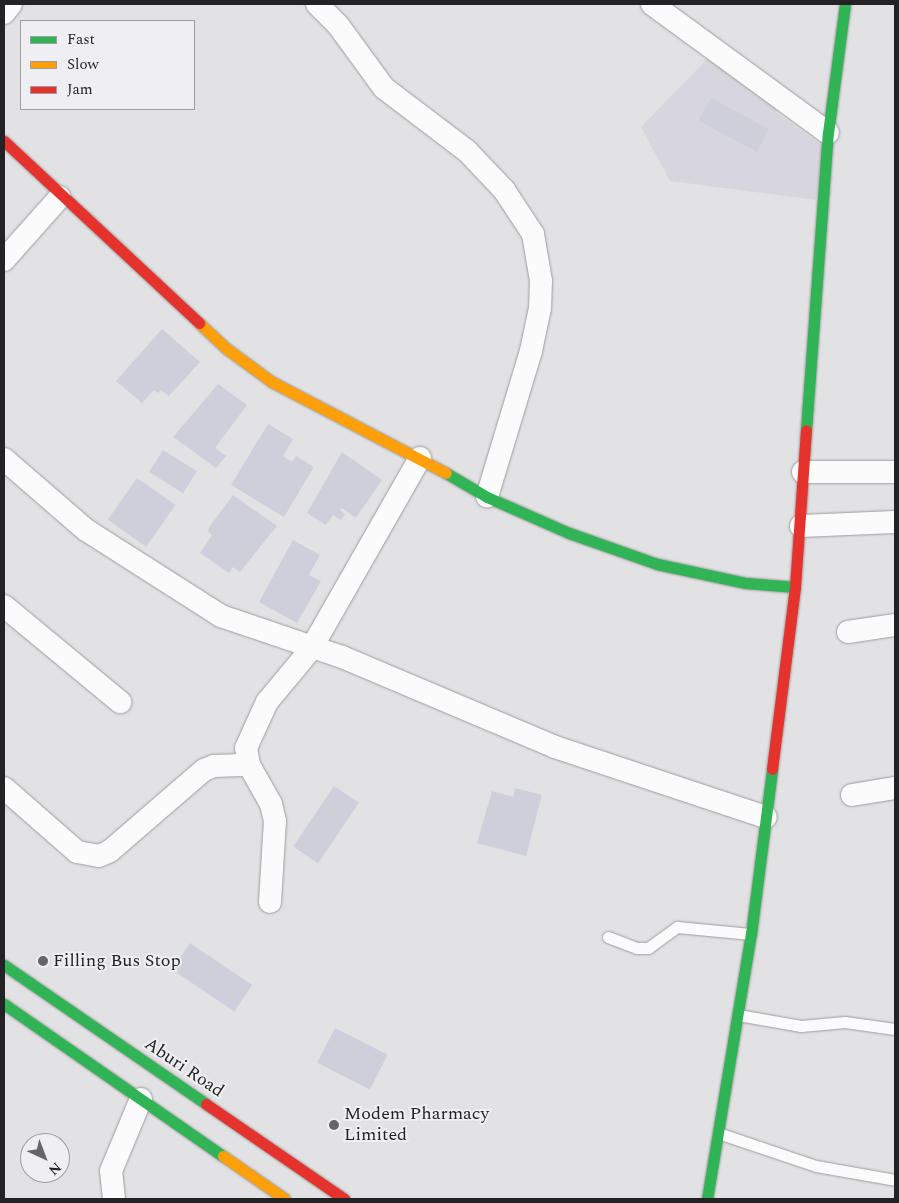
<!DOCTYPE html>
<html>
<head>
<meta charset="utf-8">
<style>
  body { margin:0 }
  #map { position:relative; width:899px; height:1203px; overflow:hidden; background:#e2e2e4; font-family:Spectral,serif }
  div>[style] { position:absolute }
  .built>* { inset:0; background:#d7d6de }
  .building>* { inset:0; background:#cfcedb; transform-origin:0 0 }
  .roads { filter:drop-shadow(0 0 1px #9d9d9f) drop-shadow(0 0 1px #9d9d9f) }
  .lane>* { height:11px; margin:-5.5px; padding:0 5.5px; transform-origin:5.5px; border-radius:5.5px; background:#fbfbfb }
  .street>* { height:22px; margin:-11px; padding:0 11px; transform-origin:11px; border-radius:11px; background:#fbfbfb }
  .fast>* { height:11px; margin:-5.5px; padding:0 5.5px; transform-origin:5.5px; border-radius:5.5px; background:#30b455 }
  .slow>* { height:11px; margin:-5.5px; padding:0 5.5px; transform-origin:5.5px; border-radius:5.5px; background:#ff9f0a }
  .jam>* { height:11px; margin:-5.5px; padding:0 5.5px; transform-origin:5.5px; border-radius:5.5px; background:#e5322d }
  .dots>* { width:14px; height:14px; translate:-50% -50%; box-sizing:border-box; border:2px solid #eeeef3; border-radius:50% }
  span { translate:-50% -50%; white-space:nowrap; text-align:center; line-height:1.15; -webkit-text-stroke:4px #eeeef3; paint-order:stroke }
  .poi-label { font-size:18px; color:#232325 }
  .left { translate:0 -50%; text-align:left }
  .street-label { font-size:18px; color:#232325 }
  .frame { position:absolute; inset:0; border:5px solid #232325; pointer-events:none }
  .legend { position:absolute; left:20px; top:20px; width:175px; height:90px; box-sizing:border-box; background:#eeeef3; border:1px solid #9d9da1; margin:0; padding:6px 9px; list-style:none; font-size:15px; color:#232325 }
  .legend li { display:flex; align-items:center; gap:10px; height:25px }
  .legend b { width:25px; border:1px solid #9d9da1 }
  .north { position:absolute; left:20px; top:1133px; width:50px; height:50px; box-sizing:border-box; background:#eeeef3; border:1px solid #9d9da1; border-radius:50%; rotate:137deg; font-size:14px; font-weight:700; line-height:20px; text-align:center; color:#232325 }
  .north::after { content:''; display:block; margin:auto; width:18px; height:22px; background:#666668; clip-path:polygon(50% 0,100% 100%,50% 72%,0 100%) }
</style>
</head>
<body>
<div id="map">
  <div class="built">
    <i style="clip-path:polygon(710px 56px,780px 104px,775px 112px,823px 146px,816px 200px,670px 181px,641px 127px)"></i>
  </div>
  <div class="building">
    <i style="left:711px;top:98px;width:66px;height:26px;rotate:28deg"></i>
    <i style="clip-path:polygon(162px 329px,200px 362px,169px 396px,161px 390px,158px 393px,154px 390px,142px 403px,116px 381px)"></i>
    <i style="clip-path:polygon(218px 384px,247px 405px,215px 448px,226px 456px,216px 468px,173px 437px)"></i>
    <i style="clip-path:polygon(268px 424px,293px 439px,283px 456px,292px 462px,296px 456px,314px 467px,284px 517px,231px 485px)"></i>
    <i style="left:163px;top:450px;width:40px;height:26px;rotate:32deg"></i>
    <i style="clip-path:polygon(342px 452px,382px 480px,356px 518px,342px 508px,340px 510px,345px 514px,341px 520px,333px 515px,326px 525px,307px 513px)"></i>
    <i style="left:137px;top:478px;width:47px;height:51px;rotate:35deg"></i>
    <i style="clip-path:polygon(233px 495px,277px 526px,240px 572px,233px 567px,229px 573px,200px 553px,212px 535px,208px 532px,210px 526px)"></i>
    <i style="clip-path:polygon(293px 540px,320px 555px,309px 575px,321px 581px,297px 623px,259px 602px)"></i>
    <i style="left:334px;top:786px;width:30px;height:73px;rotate:34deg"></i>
    <i style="clip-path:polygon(515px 788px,542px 795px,526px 856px,477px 843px,492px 791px,513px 797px)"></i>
    <i style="left:190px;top:943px;width:75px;height:32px;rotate:34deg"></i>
    <i style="left:335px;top:1028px;width:59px;height:39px;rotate:27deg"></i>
  </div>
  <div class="roads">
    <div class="lane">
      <i style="left:608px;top:937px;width:31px;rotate:21deg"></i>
      <i style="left:637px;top:948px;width:11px"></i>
      <i style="left:648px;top:948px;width:36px;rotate:-36deg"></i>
      <i style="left:677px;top:927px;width:74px;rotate:5.4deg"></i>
      <i style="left:738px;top:1015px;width:64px;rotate:9.9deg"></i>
      <i style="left:801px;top:1026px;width:44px;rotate:-5.2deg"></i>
      <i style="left:845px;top:1022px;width:50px;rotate:8deg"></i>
      <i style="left:718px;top:1133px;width:103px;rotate:18.6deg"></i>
      <i style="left:816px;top:1166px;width:80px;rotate:10deg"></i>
    </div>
    <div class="street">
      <i style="left:317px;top:4px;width:30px;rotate:45deg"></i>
      <i style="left:338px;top:25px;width:78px;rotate:53.9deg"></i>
      <i style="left:384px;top:88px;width:104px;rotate:37.2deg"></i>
      <i style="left:467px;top:151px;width:54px;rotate:46.5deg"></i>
      <i style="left:504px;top:190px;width:53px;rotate:56.6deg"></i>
      <i style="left:533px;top:234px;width:48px;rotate:80.3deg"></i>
      <i style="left:541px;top:281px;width:27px;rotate:92deg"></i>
      <i style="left:540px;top:308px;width:44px;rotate:101.8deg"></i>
      <i style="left:531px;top:351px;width:152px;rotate:106.8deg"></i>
      <i style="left:652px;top:4px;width:218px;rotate:36.2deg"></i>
      <i style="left:4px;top:13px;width:11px;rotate:-52deg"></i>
      <i style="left:4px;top:260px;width:84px;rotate:-48.4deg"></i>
      <i style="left:4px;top:459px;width:108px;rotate:40.9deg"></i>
      <i style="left:86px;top:530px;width:160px;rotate:32.5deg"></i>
      <i style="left:221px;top:616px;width:128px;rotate:18.7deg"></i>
      <i style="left:342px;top:657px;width:231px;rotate:22.9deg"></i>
      <i style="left:555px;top:747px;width:222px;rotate:18.4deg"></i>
      <i style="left:803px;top:472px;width:92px"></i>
      <i style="left:801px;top:526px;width:94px;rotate:-2.4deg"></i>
      <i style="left:4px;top:606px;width:151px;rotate:39.6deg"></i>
      <i style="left:848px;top:632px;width:48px;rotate:-8.5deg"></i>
      <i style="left:4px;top:788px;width:97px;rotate:41.2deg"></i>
      <i style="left:77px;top:852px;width:22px;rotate:10deg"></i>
      <i style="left:99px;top:856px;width:12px;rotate:-24deg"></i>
      <i style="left:110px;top:851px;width:124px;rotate:-40.8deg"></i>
      <i style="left:204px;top:770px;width:11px;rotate:-22deg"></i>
      <i style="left:214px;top:766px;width:35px;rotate:-2deg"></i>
      <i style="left:852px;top:795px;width:44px;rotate:-9.2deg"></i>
      <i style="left:270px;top:902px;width:81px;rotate:-86.5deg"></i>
      <i style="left:275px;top:821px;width:17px;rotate:-103deg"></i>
      <i style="left:271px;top:804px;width:45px;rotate:-119.4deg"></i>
      <i style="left:249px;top:765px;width:17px;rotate:-100deg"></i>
      <i style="left:246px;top:748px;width:51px;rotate:-65.5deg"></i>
      <i style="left:267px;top:702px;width:69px;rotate:-50.3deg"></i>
      <i style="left:311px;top:649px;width:220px;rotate:-60.3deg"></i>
      <i style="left:114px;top:1199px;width:28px;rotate:-96deg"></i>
      <i style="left:111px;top:1171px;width:78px;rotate:-67.4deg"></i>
    </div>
    <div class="fast">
      <i style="left:806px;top:430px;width:298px;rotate:-85.8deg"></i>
      <i style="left:828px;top:133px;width:130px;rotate:-82.5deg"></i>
      <i style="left:446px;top:473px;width:48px;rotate:30.3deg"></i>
      <i style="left:487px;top:497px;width:90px;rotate:23.7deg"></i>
      <i style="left:569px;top:533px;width:93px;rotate:19.4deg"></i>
      <i style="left:657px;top:564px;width:91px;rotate:12.1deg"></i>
      <i style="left:746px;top:583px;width:49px;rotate:4.7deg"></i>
      <i style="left:4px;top:965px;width:245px;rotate:34.5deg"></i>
      <i style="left:4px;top:1004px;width:267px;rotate:34.8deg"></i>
      <i style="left:707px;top:1199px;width:269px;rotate:-80.6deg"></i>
      <i style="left:751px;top:934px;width:166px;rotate:-82.7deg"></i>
    </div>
    <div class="slow">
      <i style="left:199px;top:323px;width:38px;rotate:43deg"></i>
      <i style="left:227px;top:349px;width:56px;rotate:36.3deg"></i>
      <i style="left:272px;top:382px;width:196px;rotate:27.6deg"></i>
      <i style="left:223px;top:1156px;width:75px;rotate:34.7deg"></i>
    </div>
    <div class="jam">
      <i style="left:4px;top:141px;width:267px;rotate:43deg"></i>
      <i style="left:772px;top:769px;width:183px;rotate:-82.8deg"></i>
      <i style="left:795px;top:587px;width:157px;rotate:-86deg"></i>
      <i style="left:206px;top:1104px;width:168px;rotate:34.5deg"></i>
    </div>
  </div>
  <div class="dots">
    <i style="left:43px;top:961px;background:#666668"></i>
    <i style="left:334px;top:1125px;background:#666668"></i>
  </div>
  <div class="poi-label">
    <span class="left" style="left:53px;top:961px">Filling Bus Stop</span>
    <span class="left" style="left:344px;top:1125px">Modem Pharmacy<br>Limited</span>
  </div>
  <div class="street-label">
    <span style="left:184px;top:1068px;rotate:34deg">Aburi Road</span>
  </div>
  <div class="frame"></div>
  <ul class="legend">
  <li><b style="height:6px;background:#30b455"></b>Fast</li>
  <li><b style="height:6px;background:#ff9f0a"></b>Slow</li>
  <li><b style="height:6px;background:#e5322d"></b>Jam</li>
  </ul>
  <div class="north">N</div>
</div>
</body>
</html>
